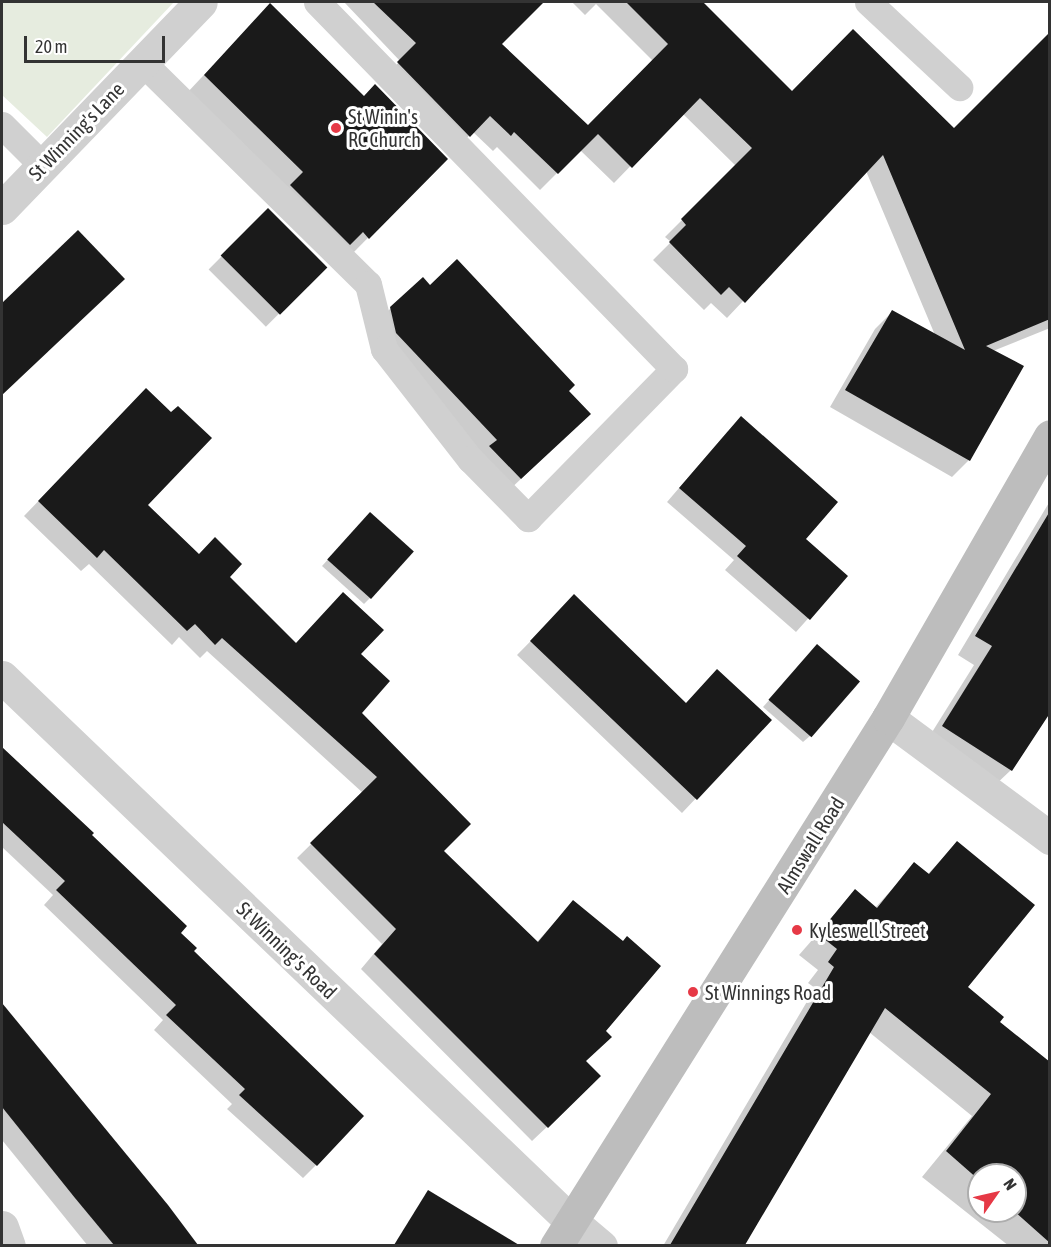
<!DOCTYPE html>
<html>
<head>
<meta charset="utf-8">
<style>
  body { margin:0 }
  #map { position:relative; width:1051px; height:1247px; overflow:hidden; background:#fff; font-family:"Asap Condensed",sans-serif }
  div>[style] { position:absolute }
  .green>* { inset:0; background:#e6ecdf }
  .shadow>* { inset:0; background:#0003; transform-origin:0 0 }
  .building>* { inset:0; background:#1a1a1a; transform-origin:0 0 }
  .service>* { height:27px; margin:-13.5px; padding:0 13.5px; transform-origin:13.5px; border-radius:13.5px; background:#d0d0d0 }
  .minor>* { height:33px; margin:-16.5px; padding:0 16.5px; transform-origin:16.5px; border-radius:16.5px; background:#d0d0d0 }
  .secondary>* { height:33px; margin:-16.5px; padding:0 16.5px; transform-origin:16.5px; border-radius:16.5px; background:#bdbdbd }
  .dots>* { width:16px; height:16px; translate:-50% -50%; box-sizing:border-box; border:3px solid #fff; border-radius:50% }
  span { translate:-50% -50%; white-space:nowrap; text-align:center; line-height:1.15; -webkit-text-stroke:6px #fff; paint-order:stroke }
  .poi-label { font-size:20px; color:#333 }
  .left { translate:0 -50%; text-align:left }
  .street-label { font-size:20px; color:#333 }
  .frame { position:absolute; inset:0; border:3px solid #333; pointer-events:none }
  .north { position:absolute; left:967px; top:1163px; width:60px; height:60px; box-sizing:border-box; background:#fff; border:2px solid #adadad; border-radius:50%; rotate:56deg; font-size:16px; font-weight:700; line-height:24px; text-align:center; color:#333 }
  .north::after { content:''; display:block; margin:auto; width:21px; height:27px; background:#e63946; clip-path:polygon(50% 0,100% 100%,50% 72%,0 100%) }
  .scale { position:absolute; left:24px; top:36px; width:141px; height:27px; box-sizing:border-box; border:3px solid #333; border-top:0; padding-left:8px; font-size:18px; line-height:21px; white-space:nowrap; color:#333; -webkit-text-stroke:4px #fff; paint-order:stroke }
</style>
</head>
<body>
<div id="map">
  <div class="green">
    <i style="clip-path:polygon(2px 2px,174px 2px,47px 137px,2px 95px)"></i>
  </div>
  <div class="shadow">
    <i style="clip-path:polygon(344px 2px,542px 2px,500px 44px,588px 126px,653px 61px,596px 4px,585px 15px,572px 2px,701px 2px,791px 93px,954px 130px,1050px 34px,1050px 328px,993px 351px,969px 460px,952px 477px,830px 407px,875px 329px,892px 312px,935px 335px,866px 171px,727px 318px,711px 303px,704px 310px,653px 260px,671px 242px,665px 237px,736px 166px,682px 113px,614px 183px,580px 150px,540px 190px,497px 147px,493px 151px,473px 132px,452px 152px,382px 80px,400px 61px)"></i>
    <i style="clip-path:polygon(251px 25px,364px 98px,446px 159px,349px 257px,185px 95px)"></i>
    <i style="left:268px;top:210px;width:81px;height:84px;rotate:45deg"></i>
    <i style="clip-path:polygon(78px 232px,110px 292px,2px 395px,2px 306px)"></i>
    <i style="clip-path:polygon(430px 287px,567px 391px,569px 433px,501px 498px,371px 328px,391px 308px)"></i>
    <i style="clip-path:polygon(132px 404px,146px 505px,198px 556px,228px 577px,295px 644px,359px 654px,360px 713px,442px 851px,536px 943px,573px 902px,604px 1031px,584px 1061px,585px 1091px,532px 1141px,361px 969px,382px 944px,297px 858px,363px 793px,207px 651px,200px 658px,179px 637px,172px 645px,89px 564px,81px 571px,24px 516px)"></i>
    <i style="clip-path:polygon(728px 431px,804px 539px,846px 576px,796px 632px,725px 570px,734px 560px,667px 502px)"></i>
    <i style="clip-path:polygon(1050px 501px,1050px 708px,1011px 770px,992px 788px,924px 745px,974px 665px,958px 655px)"></i>
    <i style="clip-path:polygon(364px 520px,370px 598px,364px 604px,322px 566px)"></i>
    <i style="clip-path:polygon(574px 597px,685px 704px,770px 720px,682px 813px,517px 655px)"></i>
    <i style="clip-path:polygon(811px 653px,810px 736px,803px 742px,763px 707px)"></i>
    <i style="clip-path:polygon(10px 757px,179px 933px,192px 951px,316px 1165px,303px 1178px,227px 1109px,232px 1104px,154px 1030px,163px 1020px,44px 905px,53px 895px,2px 847px,2px 765px)"></i>
    <i style="clip-path:polygon(evenodd,957px 843px,966px 987px,998px 1022px,1050px 1064px,1050px 1246px,1009px 1246px,922px 1177px,972px 1116px,869px 1032px,743px 1246px,663px 1246px,815px 988px,808px 983px,818px 970px,799px 955px,855px 891px,875px 908px,915px 864px,927px 875px,957px 843px,979px 1175px,1015px 1175px,1015px 1211px,979px 1211px,979px 1175px)"></i>
    <i style="clip-path:polygon(2px 1004px,198px 1246px,88px 1246px,2px 1140px)"></i>
    <i style="clip-path:polygon(420px 1209px,485px 1227px,473px 1246px,396px 1246px)"></i>
  </div>
  <div class="building">
    <i style="clip-path:polygon(373px 2px,544px 2px,502px 44px,588px 125px,668px 44px,626px 2px,703px 2px,792px 91px,853px 29px,954px 128px,1050px 32px,1050px 319px,986px 346px,1024px 366px,970px 461px,845px 390px,892px 310px,965px 350px,883px 155px,745px 303px,729px 287px,721px 295px,669px 242px,686px 225px,681px 219px,752px 148px,700px 98px,632px 168px,598px 134px,558px 174px,514px 132px,511px 136px,490px 116px,470px 137px,397px 62px,416px 43px)"></i>
    <i style="clip-path:polygon(270px 3px,364px 96px,375px 84px,448px 159px,369px 239px,363px 232px,350px 245px,290px 185px,303px 172px,204px 75px)"></i>
    <i style="left:268px;top:208px;width:84px;height:67px;rotate:45deg"></i>
    <i style="clip-path:polygon(78px 230px,125px 279px,2px 395px,2px 303px)"></i>
    <i style="clip-path:polygon(457px 259px,575px 385px,569px 391px,591px 414px,521px 479px,489px 446px,497px 440px,396px 333px,390px 307px,423px 277px,430px 285px)"></i>
    <i style="clip-path:polygon(146px 388px,171px 412px,178px 406px,212px 438px,148px 505px,199px 554px,215px 537px,242px 564px,230px 577px,296px 643px,343px 592px,384px 630px,361px 654px,390px 681px,362px 713px,471px 824px,444px 851px,538px 942px,573px 900px,623px 941px,627px 936px,661px 966px,606px 1031px,612px 1037px,586px 1061px,601px 1076px,548px 1128px,374px 954px,396px 929px,310px 843px,377px 777px,222px 638px,215px 645px,195px 624px,187px 631px,104px 550px,97px 558px,38px 501px)"></i>
    <i style="clip-path:polygon(741px 416px,838px 502px,806px 539px,848px 576px,810px 620px,737px 556px,746px 546px,679px 488px)"></i>
    <i style="clip-path:polygon(1050px 511px,1050px 713px,1012px 771px,942px 726px,992px 646px,975px 636px)"></i>
    <i style="left:370px;top:512px;width:59px;height:64px;rotate:42deg"></i>
    <i style="clip-path:polygon(574px 594px,686px 703px,717px 669px,772px 720px,697px 800px,530px 641px)"></i>
    <i style="left:817px;top:644px;width:57px;height:74px;rotate:41deg"></i>
    <i style="clip-path:polygon(2px 747px,94px 833px,92px 835px,187px 926px,181px 933px,197px 948px,194px 951px,364px 1116px,317px 1166px,239px 1095px,245px 1089px,166px 1015px,176px 1005px,56px 890px,65px 881px,2px 822px)"></i>
    <i style="clip-path:polygon(957px 841px,1035px 905px,968px 987px,1004px 1017px,1000px 1022px,1050px 1062px,1050px 1243px,1014px 1211px,1015px 1175px,979px 1175px,979px 1180px,946px 1151px,991px 1094px,885px 1008px,745px 1245px,670px 1245px,834px 967px,828px 962px,837px 949px,818px 934px,855px 889px,877px 908px,914px 862px,929px 874px)"></i>
    <i style="clip-path:polygon(2px 1003px,168px 1205px,198px 1245px,114px 1245px,75px 1198px,2px 1107px)"></i>
    <i style="clip-path:polygon(428px 1190px,519px 1245px,394px 1245px)"></i>
  </div>
  <div class="service">
    <i style="left:868px;top:2px;width:125px;rotate:43deg"></i>
    <i style="left:143px;top:63px;width:315px;rotate:44.5deg"></i>
    <i style="left:368px;top:284px;width:67px;rotate:76.2deg"></i>
    <i style="left:384px;top:349px;width:140px;rotate:52deg"></i>
    <i style="left:470px;top:459px;width:83px;rotate:45.5deg"></i>
    <i style="left:528px;top:518px;width:209px;rotate:-45.6deg"></i>
    <i style="left:674px;top:369px;width:512px;rotate:-134.21deg"></i>
    <i style="left:2px;top:125px;width:57px;rotate:45deg"></i>
  </div>
  <div class="minor">
    <i style="left:2px;top:208px;width:286px;rotate:-46deg"></i>
    <i style="left:2px;top:677px;width:789px;rotate:43.72deg"></i>
    <i style="left:572px;top:1222px;width:38px;rotate:40deg"></i>
    <i style="left:888px;top:718px;width:202px;rotate:36.5deg"></i>
    <i style="left:2px;top:1227px;width:20px;rotate:70deg"></i>
  </div>
  <div class="secondary">
    <i style="left:556px;top:1246px;width:624px;rotate:-57.84deg"></i>
    <i style="left:888px;top:718px;width:325px;rotate:-60.1deg"></i>
  </div>
  <div class="dots">
    <i style="left:336px;top:128px;background:#e63946"></i>
    <i style="left:797px;top:930px;background:#e63946"></i>
    <i style="left:693px;top:992px;background:#e63946"></i>
  </div>
  <div class="poi-label">
    <span class="left" style="left:348px;top:128px">St Winin's<br>RC Church</span>
    <span class="left" style="left:809px;top:930px">Kyleswell Street</span>
    <span class="left" style="left:705px;top:992px">St Winnings Road</span>
  </div>
  <div class="street-label">
    <span style="left:76px;top:131px;rotate:-46deg">St Winning's Lane</span>
    <span style="left:810px;top:845px;rotate:-58deg">Almswall Road</span>
    <span style="left:287px;top:950px;rotate:44deg">St Winning's Road</span>
  </div>
  <div class="frame"></div>
  <div class="north">N</div>
  <div class="scale">20 m</div>
</div>
</body>
</html>
